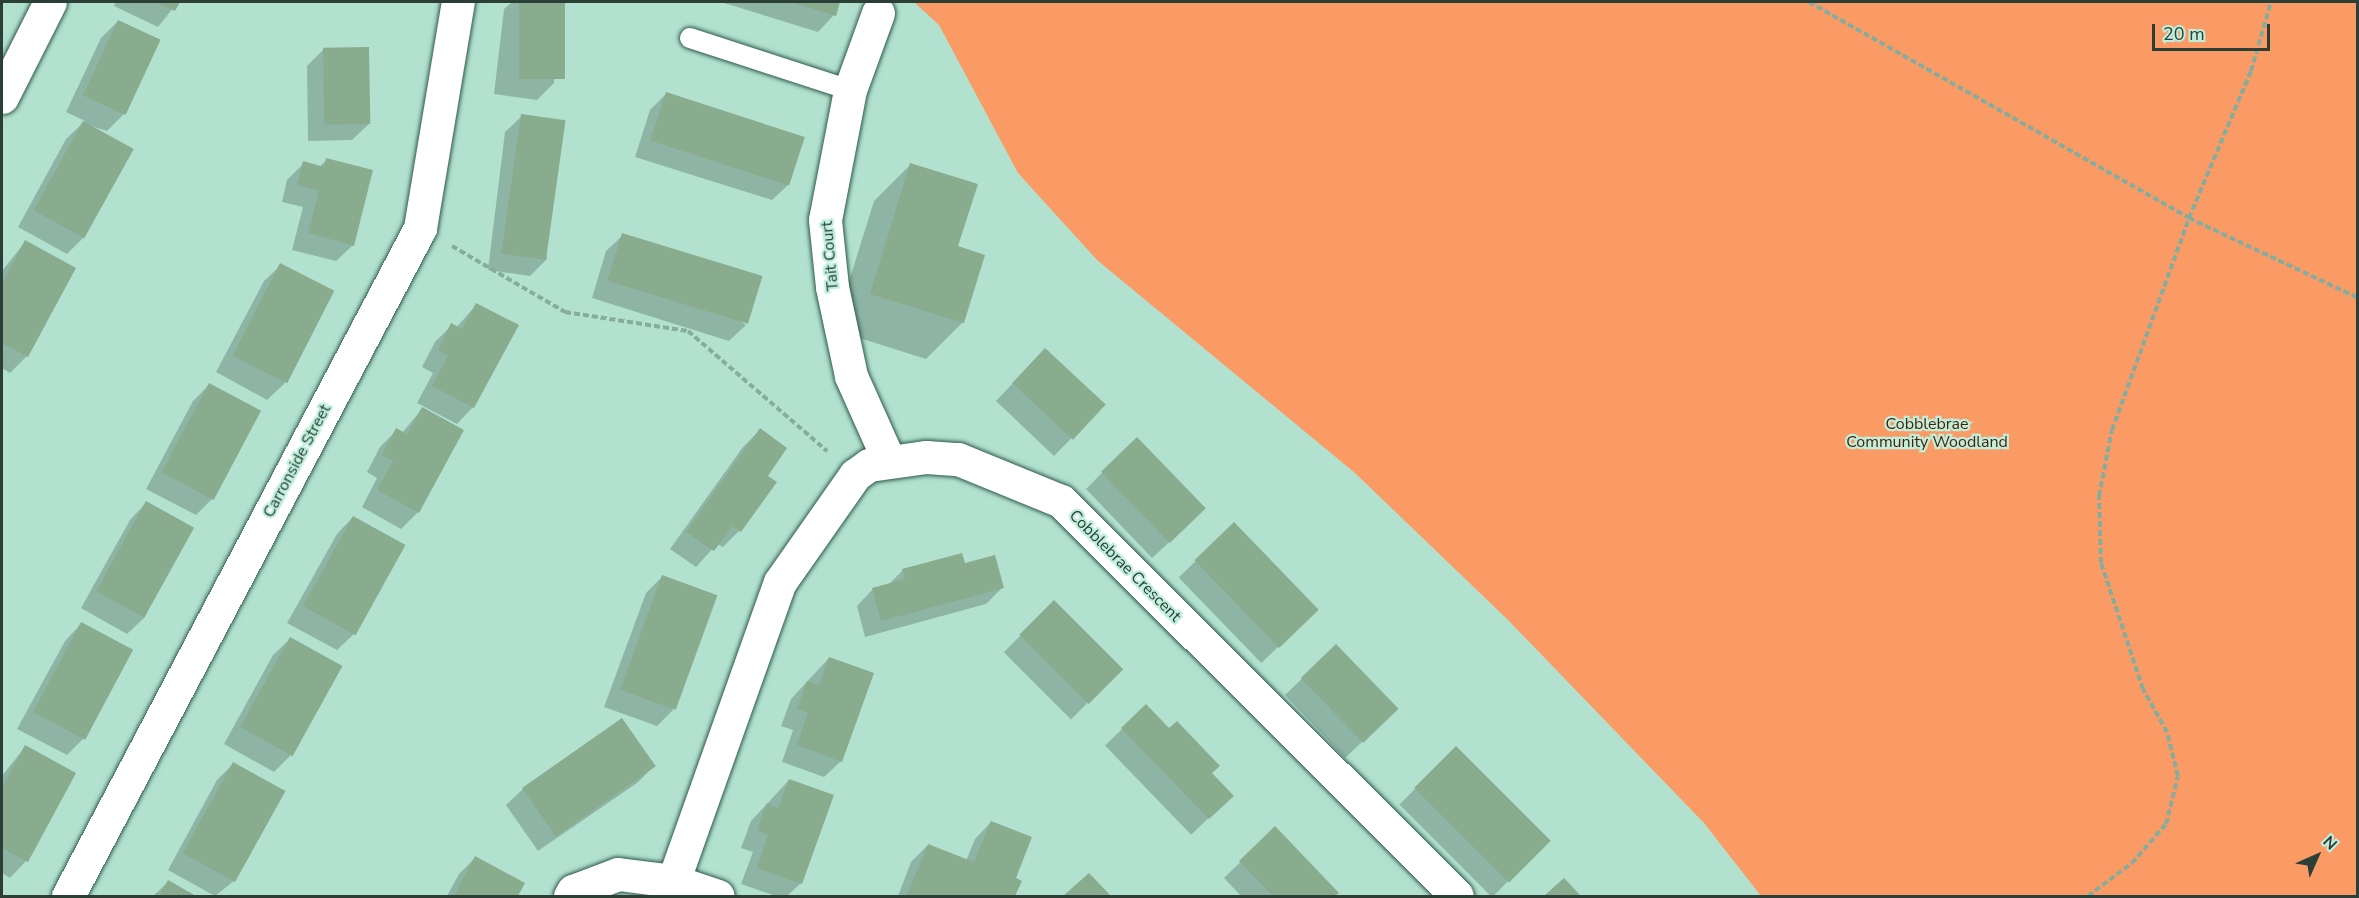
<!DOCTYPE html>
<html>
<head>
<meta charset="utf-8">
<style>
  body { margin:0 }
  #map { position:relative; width:2359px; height:898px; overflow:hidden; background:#b2e2cf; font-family:"Nunito Sans",sans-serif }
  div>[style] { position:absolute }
  .green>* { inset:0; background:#fa9b66 }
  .shadow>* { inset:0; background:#0003; transform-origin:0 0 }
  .building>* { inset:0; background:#89ab8e; transform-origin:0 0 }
  .path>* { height:4px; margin-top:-2px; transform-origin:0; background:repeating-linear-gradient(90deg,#85ac9c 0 6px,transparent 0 9px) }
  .roads { filter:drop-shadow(0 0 2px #2e5a4b) drop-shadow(0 0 2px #2e5a4b) }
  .service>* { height:20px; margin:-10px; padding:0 10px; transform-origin:10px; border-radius:10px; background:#fff }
  .minor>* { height:33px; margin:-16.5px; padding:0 16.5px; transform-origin:16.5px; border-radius:16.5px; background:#fff }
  span { translate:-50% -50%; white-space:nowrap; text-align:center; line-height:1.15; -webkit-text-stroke:4.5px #bfefdc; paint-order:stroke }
  .street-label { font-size:16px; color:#2c3f37 }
  .park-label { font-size:16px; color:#4a1f03 }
  .frame { position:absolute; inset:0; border:3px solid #2c3f37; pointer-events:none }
  .north { position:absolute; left:2287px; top:826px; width:60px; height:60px; -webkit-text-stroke:4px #bfefdc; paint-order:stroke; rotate:45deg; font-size:16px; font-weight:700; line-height:24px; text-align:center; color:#2c3f37 }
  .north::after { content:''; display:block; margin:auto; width:21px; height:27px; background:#2c3f37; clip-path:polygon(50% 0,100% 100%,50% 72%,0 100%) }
  .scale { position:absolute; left:2152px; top:24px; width:118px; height:27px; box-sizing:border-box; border:3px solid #2c3f37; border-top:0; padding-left:8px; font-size:18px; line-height:21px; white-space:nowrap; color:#2c3f37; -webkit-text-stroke:4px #bfefdc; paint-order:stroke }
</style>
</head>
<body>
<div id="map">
  <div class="green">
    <i style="clip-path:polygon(914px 2px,2357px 2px,2357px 896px,1761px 896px,1704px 823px,1507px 619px,1355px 473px,1097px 260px,1018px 173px,939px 25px)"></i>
  </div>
  <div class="shadow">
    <i style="clip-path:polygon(116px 2px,178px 2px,158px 27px,114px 6px)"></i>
    <i style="clip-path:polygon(512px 2px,564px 2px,554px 83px,537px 100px,494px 94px,504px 9px)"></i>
    <i style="clip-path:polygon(721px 2px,839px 2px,834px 15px,818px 32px)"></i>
    <i style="clip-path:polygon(118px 21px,123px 115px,107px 131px,88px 125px,84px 237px,67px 254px,18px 227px,66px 139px,85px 121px,66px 112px,101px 38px)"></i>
    <i style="clip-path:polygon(324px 49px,369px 124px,352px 140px,308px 141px,307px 66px)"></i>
    <i style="clip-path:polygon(666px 94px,789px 184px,772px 200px,635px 157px,650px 110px)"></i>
    <i style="clip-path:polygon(522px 116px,547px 259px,530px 276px,488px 270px,505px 132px)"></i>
    <i style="clip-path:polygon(327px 160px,353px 245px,336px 261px,292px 250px,303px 207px,282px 202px,287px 180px,304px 163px,319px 167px)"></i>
    <i style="clip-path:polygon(910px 165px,956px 247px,963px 322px,926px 359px,834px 330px,874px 201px)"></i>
    <i style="clip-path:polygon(623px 235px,746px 325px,729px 341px,592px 298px,606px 251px)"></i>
    <i style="clip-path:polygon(25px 242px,27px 356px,10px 373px,2px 368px,2px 271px)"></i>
    <i style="clip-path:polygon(281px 265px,332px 292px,284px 384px,267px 400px,216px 372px,264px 281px)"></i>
    <i style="clip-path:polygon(477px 304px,473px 407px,457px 424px,417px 403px,433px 373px,422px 367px,435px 342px,452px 325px,456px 328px)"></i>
    <i style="clip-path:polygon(1029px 366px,1104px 405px,1054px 456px,996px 401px)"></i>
    <i style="clip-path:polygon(209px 385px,212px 499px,196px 515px,146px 489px,193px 401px)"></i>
    <i style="clip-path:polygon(422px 409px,418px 512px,401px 529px,362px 507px,377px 478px,367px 472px,380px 447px,397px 430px,402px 433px)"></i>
    <i style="clip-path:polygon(760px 430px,766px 476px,739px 531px,723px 547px,717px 544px,696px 567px,670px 549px,743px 447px)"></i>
    <i style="clip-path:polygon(1102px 473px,1188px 525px,1152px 558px,1086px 489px)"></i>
    <i style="clip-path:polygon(146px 503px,192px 529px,144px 618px,127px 634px,81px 608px,130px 520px)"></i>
    <i style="clip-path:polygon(353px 517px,354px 634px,337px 650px,287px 623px,337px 534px)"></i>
    <i style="left:1234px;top:524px;width:119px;height:77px;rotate:46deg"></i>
    <i style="clip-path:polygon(964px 565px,1002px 588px,986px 604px,865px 637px,857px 606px,873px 589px,888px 585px,903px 570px)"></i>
    <i style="clip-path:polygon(662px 577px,673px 710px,657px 726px,604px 707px,646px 593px)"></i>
    <i style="left:1054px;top:602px;width:95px;height:71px;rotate:45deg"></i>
    <i style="clip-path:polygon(81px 624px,83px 739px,67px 755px,17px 729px,65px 641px)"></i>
    <i style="clip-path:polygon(290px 639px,340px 666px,290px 756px,274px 772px,224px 744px,273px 655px)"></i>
    <i style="clip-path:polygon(1336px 646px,1380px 725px,1345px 758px,1285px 695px)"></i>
    <i style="clip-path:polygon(829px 658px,841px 761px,824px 777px,782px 762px,793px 730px,781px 726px,791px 699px)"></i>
    <i style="left:1146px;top:706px;width:124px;height:57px;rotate:46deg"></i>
    <i style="clip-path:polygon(25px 747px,74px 774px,26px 861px,10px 878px,2px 873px,2px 776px)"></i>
    <i style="left:1456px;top:748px;width:131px;height:80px;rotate:45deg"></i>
    <i style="clip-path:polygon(233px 764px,234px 881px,215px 896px,168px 870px,217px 780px)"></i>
    <i style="clip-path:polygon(654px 766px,637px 783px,538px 851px,506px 805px,523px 789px)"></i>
    <i style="clip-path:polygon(789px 780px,801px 883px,787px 896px,776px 896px,741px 884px,753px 852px,741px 848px,751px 821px)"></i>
    <i style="clip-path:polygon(991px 822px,1014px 879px,1020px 881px,1014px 896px,898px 896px,911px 862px,928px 845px,966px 861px,975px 839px)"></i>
    <i style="clip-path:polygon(1275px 828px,1337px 893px,1333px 896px,1241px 896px,1224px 878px)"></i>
    <i style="clip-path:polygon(475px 858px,523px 884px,517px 896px,447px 896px,459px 874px)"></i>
    <i style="clip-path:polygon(1089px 875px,1109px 896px,1066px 896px)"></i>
    <i style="clip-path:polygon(168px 882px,193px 896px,153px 896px)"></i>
  </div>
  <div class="building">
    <i style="clip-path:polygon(155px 2px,180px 2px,175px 11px)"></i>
    <i style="left:519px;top:2px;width:46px;height:77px"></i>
    <i style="clip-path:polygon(791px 2px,840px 2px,836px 16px)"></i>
    <i style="left:118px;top:20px;width:47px;height:83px;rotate:25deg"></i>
    <i style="left:369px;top:47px;width:77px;height:46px;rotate:89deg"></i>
    <i style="left:666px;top:92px;width:146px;height:51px;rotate:18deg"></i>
    <i style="left:521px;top:114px;width:45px;height:141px;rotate:8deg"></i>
    <i style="left:83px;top:121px;width:58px;height:102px;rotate:29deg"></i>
    <i style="clip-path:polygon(326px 158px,373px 170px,354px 246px,308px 233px,319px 191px,297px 185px,303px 161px,324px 167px)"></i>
    <i style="clip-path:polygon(910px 163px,978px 184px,958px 246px,985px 255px,964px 323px,870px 294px)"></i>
    <i style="left:622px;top:233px;width:147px;height:50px;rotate:17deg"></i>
    <i style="clip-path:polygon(25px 240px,76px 268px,28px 357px,2px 343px,2px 283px)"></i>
    <i style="left:280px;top:263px;width:61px;height:104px;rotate:27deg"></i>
    <i style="clip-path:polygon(476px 303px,519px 325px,474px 408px,432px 386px,448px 356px,438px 350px,451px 323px,462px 329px)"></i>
    <i style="left:1045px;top:348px;width:83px;height:48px;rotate:43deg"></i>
    <i style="left:209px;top:383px;width:59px;height:101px;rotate:28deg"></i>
    <i style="clip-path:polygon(422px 407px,464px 430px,419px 513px,377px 490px,393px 461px,382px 455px,396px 428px,407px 434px)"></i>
    <i style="clip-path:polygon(760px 428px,787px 448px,768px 476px,777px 482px,741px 532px,732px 526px,714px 551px,686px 532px)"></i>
    <i style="left:1137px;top:437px;width:99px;height:50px;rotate:46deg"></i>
    <i style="left:146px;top:501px;width:55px;height:103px;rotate:29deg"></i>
    <i style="left:353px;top:516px;width:60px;height:103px;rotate:29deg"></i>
    <i style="left:1234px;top:522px;width:122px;height:55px;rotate:46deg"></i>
    <i style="clip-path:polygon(962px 553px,965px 563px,995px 555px,1004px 588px,881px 621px,872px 588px,905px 579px,902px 569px)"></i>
    <i style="left:662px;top:575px;width:59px;height:122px;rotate:20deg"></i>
    <i style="left:1054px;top:600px;width:98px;height:49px;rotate:45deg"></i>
    <i style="left:81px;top:622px;width:59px;height:102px;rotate:28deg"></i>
    <i style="left:290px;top:637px;width:60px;height:103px;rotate:29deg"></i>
    <i style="left:1336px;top:644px;width:90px;height:49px;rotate:46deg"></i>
    <i style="clip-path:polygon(829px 657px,874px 673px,842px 762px,797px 745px,808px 713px,797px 709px,807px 681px,819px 685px)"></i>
    <i style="clip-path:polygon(1146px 704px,1169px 728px,1177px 721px,1220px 766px,1212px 773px,1234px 796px,1209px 819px,1121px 728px)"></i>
    <i style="left:622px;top:718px;width:59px;height:122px;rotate:55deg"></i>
    <i style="clip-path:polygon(25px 745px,76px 773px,28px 862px,2px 848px,2px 788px)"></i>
    <i style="left:1456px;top:746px;width:134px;height:59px;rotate:45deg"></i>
    <i style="left:233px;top:762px;width:60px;height:104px;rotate:29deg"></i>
    <i style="clip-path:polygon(789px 779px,834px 795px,802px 884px,757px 868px,768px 835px,757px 831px,761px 818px,767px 803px,778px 808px)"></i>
    <i style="clip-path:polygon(991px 821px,1032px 837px,1016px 878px,1022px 881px,1015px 896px,907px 895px,928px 844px,974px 862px)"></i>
    <i style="clip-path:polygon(1275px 826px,1339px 893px,1335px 896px,1273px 896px,1239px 861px)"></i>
    <i style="clip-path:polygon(475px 856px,525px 883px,518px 896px,454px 896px)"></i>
    <i style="clip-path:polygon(1089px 873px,1111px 896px,1063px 896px)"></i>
    <i style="clip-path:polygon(1564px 878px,1581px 896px,1544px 896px)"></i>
    <i style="clip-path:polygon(168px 880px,196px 896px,159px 896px)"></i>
  </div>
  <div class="path">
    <i style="left:1809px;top:2px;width:437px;rotate:29.6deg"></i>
    <i style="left:2189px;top:218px;width:187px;rotate:25.3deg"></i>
    <i style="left:452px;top:246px;width:131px;rotate:30.3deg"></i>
    <i style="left:565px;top:312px;width:124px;rotate:8.8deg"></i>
    <i style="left:688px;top:331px;width:184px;rotate:40.8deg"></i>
    <i style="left:2088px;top:896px;width:55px;rotate:-36.9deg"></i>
    <i style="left:2132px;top:863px;width:52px;rotate:-48.9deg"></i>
    <i style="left:2166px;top:824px;width:49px;rotate:-76deg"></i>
    <i style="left:2178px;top:776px;width:45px;rotate:-104deg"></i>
    <i style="left:2167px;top:732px;width:49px;rotate:-119.2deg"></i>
    <i style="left:2143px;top:689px;width:133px;rotate:-108.4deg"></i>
    <i style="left:2101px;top:563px;width:67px;rotate:-91.7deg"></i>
    <i style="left:2099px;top:496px;width:67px;rotate:-78.9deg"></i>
    <i style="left:2112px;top:430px;width:226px;rotate:-70deg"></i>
    <i style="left:2189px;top:218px;width:160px;rotate:-67.1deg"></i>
    <i style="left:2251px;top:71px;width:72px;rotate:-73.8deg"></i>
  </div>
  <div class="roads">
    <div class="service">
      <i style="left:690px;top:38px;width:168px;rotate:18deg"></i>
    </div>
    <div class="minor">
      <i style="left:878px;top:13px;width:82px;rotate:110deg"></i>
      <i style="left:850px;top:90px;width:132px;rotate:100.9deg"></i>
      <i style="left:825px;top:220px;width:67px;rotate:84deg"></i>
      <i style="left:832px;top:287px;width:91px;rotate:77.9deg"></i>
      <i style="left:851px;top:376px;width:93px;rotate:65.9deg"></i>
      <i style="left:2px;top:97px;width:106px;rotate:-63.2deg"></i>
      <i style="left:68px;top:896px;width:755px;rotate:-62.21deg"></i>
      <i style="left:420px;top:228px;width:229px;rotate:-80.5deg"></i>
      <i style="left:570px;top:896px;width:6px;rotate:-59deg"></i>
      <i style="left:573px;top:891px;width:48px;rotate:-20.7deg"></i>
      <i style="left:618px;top:874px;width:55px;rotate:7.3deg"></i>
      <i style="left:673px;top:881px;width:47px;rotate:18.4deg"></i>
      <i style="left:668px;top:896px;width:333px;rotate:-70.4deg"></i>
      <i style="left:780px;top:582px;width:131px;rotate:-55deg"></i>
      <i style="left:855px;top:475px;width:17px;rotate:-36deg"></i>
      <i style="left:869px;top:465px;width:58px;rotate:-8deg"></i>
      <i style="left:926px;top:457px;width:32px;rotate:4deg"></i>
      <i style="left:958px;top:459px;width:111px;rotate:22.2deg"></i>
      <i style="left:1061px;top:501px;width:559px;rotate:44.93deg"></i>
    </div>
  </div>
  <div class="street-label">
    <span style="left:830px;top:256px;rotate:-95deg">Tait Court</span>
    <span style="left:297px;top:461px;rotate:-62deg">Carronside Street</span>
    <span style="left:1125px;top:566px;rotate:45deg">Cobblebrae Crescent</span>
  </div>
  <div class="park-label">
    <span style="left:1927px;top:433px">Cobblebrae<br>Community Woodland</span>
  </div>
  <div class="frame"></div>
  <div class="north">N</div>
  <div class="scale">20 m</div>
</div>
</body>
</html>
